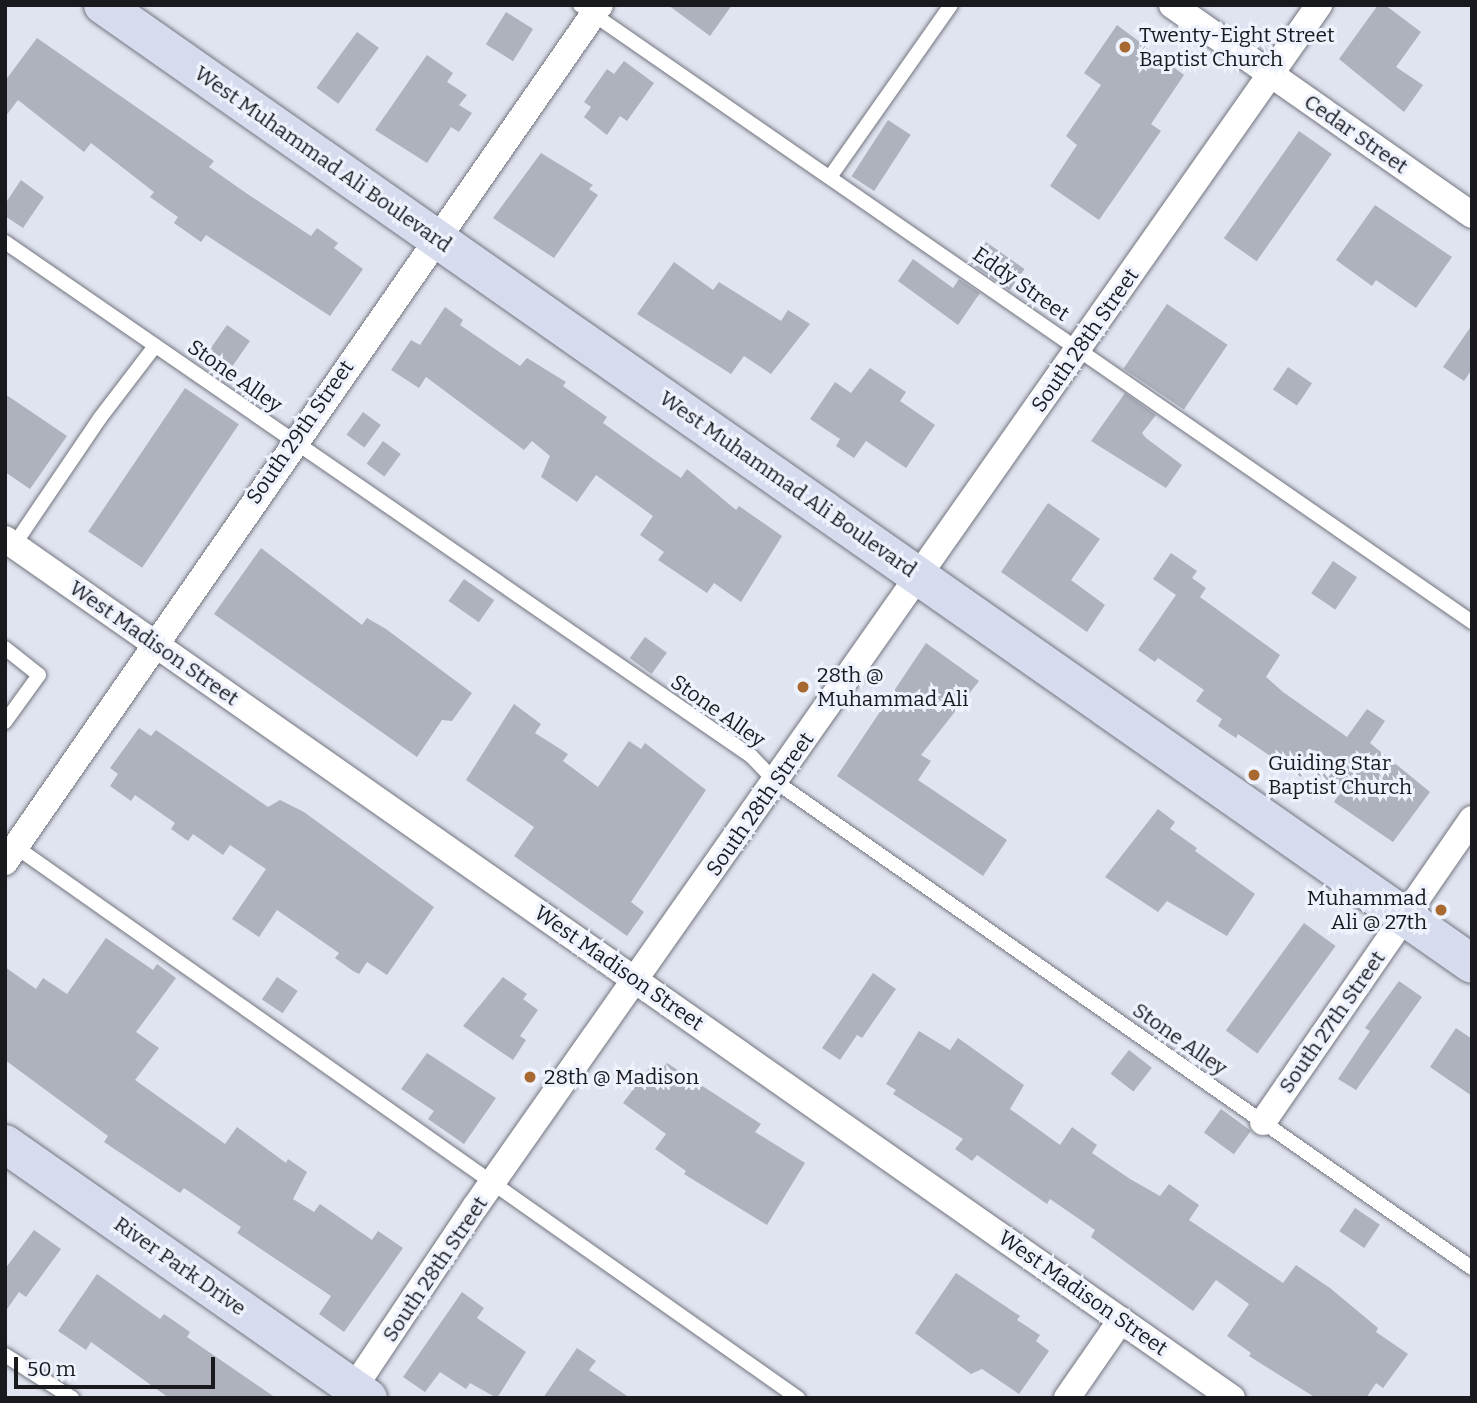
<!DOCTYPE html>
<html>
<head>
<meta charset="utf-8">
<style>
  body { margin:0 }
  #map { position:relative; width:1477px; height:1403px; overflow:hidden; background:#e0e4f0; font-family:Bitter,serif }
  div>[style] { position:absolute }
  .building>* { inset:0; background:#aeb2bc; transform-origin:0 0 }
  .roads { filter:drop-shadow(0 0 2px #72757f) drop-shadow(0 0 2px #72757f) }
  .service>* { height:14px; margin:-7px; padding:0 7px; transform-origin:7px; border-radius:7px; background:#fff }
  .minor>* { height:26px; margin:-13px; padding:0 13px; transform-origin:13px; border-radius:13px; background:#fff }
  .secondary>* { height:38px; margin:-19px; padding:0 19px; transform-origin:19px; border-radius:19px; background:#d6dcee }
  .dots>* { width:19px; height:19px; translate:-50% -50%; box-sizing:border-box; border:4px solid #eef2fd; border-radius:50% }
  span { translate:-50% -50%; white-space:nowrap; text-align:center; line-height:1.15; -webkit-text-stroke:6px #eef2fd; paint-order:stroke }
  .poi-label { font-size:21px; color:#191a1e }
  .left { translate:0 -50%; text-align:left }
  .right { translate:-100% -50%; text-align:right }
  .street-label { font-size:21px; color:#191a1e }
  .frame { position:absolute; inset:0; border:7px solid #191a1e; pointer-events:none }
  .scale { position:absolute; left:14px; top:1357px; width:201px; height:32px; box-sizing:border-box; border:4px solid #191a1e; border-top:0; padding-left:9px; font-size:21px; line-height:24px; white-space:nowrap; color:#191a1e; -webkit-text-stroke:5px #eef2fd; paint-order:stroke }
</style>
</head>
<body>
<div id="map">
  <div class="building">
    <i style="clip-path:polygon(668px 5px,732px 5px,710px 36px)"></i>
    <i style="clip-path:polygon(1378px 5px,1385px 5px,1421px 32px,1396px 67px,1423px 85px,1404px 112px,1339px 59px)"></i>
    <i style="left:506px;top:12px;width:32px;height:38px;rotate:32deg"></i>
    <i style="clip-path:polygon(1117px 25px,1184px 75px,1151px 124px,1161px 131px,1099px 220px,1050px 186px,1077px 145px,1066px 136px,1101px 85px,1084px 73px)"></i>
    <i style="left:357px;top:32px;width:27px;height:69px;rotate:36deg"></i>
    <i style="clip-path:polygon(37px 38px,214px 161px,209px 167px,246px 193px,311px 236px,317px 228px,338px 243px,334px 248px,363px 269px,330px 316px,206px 235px,201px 242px,174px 223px,178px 217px,150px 197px,154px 192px,91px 143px,84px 152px,18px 100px,5px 117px,5px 81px)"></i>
    <i style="clip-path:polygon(427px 55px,453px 73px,447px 82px,467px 95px,459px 105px,472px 113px,459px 132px,451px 127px,427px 163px,375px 130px)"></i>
    <i style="clip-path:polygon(624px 61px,654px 83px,627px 121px,620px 116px,607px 135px,584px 117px,591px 107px,584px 102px,607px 69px,614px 74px)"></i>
    <i style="left:888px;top:120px;width:27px;height:67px;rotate:33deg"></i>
    <i style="left:1299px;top:131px;width:40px;height:131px;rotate:35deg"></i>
    <i style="clip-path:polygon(541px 153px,593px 185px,589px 189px,598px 195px,554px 258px,493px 218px)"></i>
    <i style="clip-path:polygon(21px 180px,44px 197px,23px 228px,5px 216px,5px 204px)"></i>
    <i style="clip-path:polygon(1375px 205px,1452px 257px,1416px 308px,1376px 280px,1372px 286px,1336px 260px)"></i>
    <i style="left:986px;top:242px;width:47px;height:26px;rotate:35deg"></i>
    <i style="clip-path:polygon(913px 259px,953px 288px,959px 279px,980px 293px,958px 325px,898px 281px)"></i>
    <i style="clip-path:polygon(674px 262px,713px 290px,719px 282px,781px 321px,788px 310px,810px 324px,771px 374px,744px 356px,731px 374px,637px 314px)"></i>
    <i style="left:1167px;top:304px;width:73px;height:78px;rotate:34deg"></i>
    <i style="clip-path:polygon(445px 307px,463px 320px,460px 325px,520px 366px,527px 358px,566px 382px,563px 386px,607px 417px,603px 423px,659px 463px,681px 478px,687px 469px,736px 510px,739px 506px,782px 536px,741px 602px,714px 583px,707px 593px,658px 560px,664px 552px,640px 535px,653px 516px,596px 475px,577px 502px,541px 477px,550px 456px,532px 441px,524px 450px,426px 377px,419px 388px,391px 370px,411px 340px,420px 345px)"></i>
    <i style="left:227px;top:325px;width:28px;height:30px;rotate:35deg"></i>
    <i style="clip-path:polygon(1472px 325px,1472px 369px,1464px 381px,1443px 367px)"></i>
    <i style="left:1288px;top:367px;width:29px;height:27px;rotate:34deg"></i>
    <i style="clip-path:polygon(870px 368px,906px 392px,900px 401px,935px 425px,906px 468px,866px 441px,854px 458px,836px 446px,840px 439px,810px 419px,835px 382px,851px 393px)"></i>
    <i style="left:185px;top:388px;width:65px;height:173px;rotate:34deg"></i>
    <i style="clip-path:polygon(1125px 393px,1156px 415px,1142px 433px,1146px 438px,1182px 465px,1166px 488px,1091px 441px)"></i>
    <i style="clip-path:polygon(5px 394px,67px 436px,30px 489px,5px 472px)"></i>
    <i style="left:363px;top:412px;width:22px;height:28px;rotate:36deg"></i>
    <i style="left:383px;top:441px;width:22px;height:28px;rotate:36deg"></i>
    <i style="clip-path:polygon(1048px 503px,1100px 539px,1071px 580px,1105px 605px,1087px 632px,1001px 572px)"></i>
    <i style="clip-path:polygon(261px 548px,362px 625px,367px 618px,386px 629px,472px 693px,452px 721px,442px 720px,417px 757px,214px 614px)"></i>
    <i style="clip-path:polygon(1171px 553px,1197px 571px,1192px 578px,1206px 588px,1200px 597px,1280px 655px,1266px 677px,1283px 692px,1347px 737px,1367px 709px,1385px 721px,1370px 743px,1430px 792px,1393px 842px,1334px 802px,1342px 790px,1307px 768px,1301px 777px,1238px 734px,1236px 738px,1218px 726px,1222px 719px,1196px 701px,1204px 690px,1158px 658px,1155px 662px,1138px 650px,1176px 595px,1153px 579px)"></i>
    <i style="left:1333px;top:561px;width:29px;height:39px;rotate:34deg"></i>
    <i style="left:464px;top:579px;width:37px;height:27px;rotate:35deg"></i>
    <i style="left:645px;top:637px;width:27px;height:26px;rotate:36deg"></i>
    <i style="clip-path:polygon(926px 643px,979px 681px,921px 755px,931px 761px,918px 780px,1007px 840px,983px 876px,837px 776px)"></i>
    <i style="clip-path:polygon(514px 704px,541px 724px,535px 733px,568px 754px,563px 761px,598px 787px,629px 741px,641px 749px,645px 743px,706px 790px,631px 902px,644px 912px,627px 936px,514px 856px,534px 827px,466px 780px)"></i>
    <i style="clip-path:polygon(139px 728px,151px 736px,156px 730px,268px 807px,280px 800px,304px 812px,434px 907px,387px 975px,367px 962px,359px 974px,353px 971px,335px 958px,339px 953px,277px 910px,259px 937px,232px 919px,266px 869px,230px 845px,223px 855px,193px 834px,188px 841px,171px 829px,175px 823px,135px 795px,131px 801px,110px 786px,118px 774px,110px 768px)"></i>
    <i style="clip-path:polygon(1158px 809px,1175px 822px,1170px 829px,1197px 848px,1195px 851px,1255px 894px,1227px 936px,1167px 901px,1158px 912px,1105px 877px)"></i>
    <i style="left:1304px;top:923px;width:39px;height:133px;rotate:36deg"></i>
    <i style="clip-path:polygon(106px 938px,153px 970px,157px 964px,176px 978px,136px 1032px,159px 1048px,135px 1080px,225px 1144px,237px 1127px,286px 1163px,288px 1159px,307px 1172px,293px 1199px,314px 1212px,320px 1204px,372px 1240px,378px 1231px,403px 1248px,344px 1332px,319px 1314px,331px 1296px,237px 1233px,241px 1227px,184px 1188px,180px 1193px,104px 1142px,108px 1136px,5px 1060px,5px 967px,36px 989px,43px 978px,67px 994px)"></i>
    <i style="clip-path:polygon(873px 973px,896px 989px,862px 1038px,857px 1035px,840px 1060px,822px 1048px)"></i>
    <i style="left:277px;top:977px;width:25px;height:27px;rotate:34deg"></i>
    <i style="clip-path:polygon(503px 977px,527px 994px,523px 999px,538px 1010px,520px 1036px,526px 1040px,513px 1060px,463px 1026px)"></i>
    <i style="clip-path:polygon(1399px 981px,1422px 997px,1356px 1090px,1338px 1079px,1370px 1031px,1365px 1028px)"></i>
    <i style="clip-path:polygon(1456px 1028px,1472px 1039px,1472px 1096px,1430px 1067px)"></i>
    <i style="clip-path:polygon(919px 1031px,950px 1050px,958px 1038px,1024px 1085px,1010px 1109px,1060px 1145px,1072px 1127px,1097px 1145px,1092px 1153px,1130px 1179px,1160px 1196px,1169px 1184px,1199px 1205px,1189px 1220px,1283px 1283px,1296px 1265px,1330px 1288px,1378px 1328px,1376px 1332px,1408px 1354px,1383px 1388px,1376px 1383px,1366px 1398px,1316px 1398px,1249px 1356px,1251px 1353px,1227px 1336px,1249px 1304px,1216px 1280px,1193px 1311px,1091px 1237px,1095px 1230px,1050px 1199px,1047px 1204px,977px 1155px,972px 1161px,955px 1149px,963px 1139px,893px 1094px,896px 1090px,886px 1084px)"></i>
    <i style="left:1129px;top:1050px;width:29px;height:30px;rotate:38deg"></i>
    <i style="clip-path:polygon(427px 1053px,496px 1098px,464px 1144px,428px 1119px,434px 1111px,401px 1089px)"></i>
    <i style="clip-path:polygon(667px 1063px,761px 1124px,755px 1132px,805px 1163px,767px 1225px,684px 1174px,686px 1171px,655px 1149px,666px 1134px,623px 1103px,652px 1064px,661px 1070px)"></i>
    <i style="left:1221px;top:1109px;width:37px;height:29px;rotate:36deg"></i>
    <i style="left:1355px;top:1208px;width:30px;height:28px;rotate:34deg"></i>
    <i style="clip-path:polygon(34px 1230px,61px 1249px,26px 1297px,19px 1292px,5px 1312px,5px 1269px)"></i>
    <i style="clip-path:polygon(956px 1273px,1020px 1316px,1017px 1320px,1040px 1335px,1036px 1341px,1049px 1351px,1019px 1394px,982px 1369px,971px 1374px,915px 1333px)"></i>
    <i style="clip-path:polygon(97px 1274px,160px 1319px,164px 1314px,190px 1332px,187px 1337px,276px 1398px,169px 1398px,91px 1342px,86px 1350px,58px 1331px)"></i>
    <i style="clip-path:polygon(462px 1292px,484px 1308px,477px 1318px,526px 1352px,497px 1398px,470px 1383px,466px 1389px,440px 1372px,425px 1392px,403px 1377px)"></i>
    <i style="clip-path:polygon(577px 1348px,596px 1361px,589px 1370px,630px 1398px,543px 1398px)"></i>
  </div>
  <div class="roads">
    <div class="service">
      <i style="left:580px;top:5px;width:1085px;rotate:34.67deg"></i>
      <i style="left:830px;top:177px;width:210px;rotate:-54.9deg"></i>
      <i style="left:5px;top:242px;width:906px;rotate:34.57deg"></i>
      <i style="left:751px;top:756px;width:36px;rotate:46deg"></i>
      <i style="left:776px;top:782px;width:849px;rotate:34.93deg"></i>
      <i style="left:14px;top:545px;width:153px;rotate:-55.9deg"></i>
      <i style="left:100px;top:418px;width:91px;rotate:-52.6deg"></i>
      <i style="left:5px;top:648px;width:43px;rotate:38.5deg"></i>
      <i style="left:39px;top:675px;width:58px;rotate:125.9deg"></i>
      <i style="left:16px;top:847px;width:957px;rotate:35.17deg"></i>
      <i style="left:5px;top:1355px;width:80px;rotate:32.7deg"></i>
    </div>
    <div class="minor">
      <i style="left:1172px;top:5px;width:366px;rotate:35deg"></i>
      <i style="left:5px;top:539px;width:1498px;rotate:35deg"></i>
      <i style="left:5px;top:862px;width:1043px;rotate:-55.23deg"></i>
      <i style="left:1263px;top:1122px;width:368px;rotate:-55.4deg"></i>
      <i style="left:347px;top:1398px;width:230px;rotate:-56.2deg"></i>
      <i style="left:475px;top:1207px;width:1469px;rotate:-54.92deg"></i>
      <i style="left:1067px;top:1398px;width:95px;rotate:-55.3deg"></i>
    </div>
    <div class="secondary">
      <i style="left:103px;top:5px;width:1671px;rotate:35.01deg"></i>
      <i style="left:5px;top:1144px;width:443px;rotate:35deg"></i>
    </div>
  </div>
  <div class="dots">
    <i style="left:1125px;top:47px;background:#a86930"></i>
    <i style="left:803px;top:687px;background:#a86930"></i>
    <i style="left:1254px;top:775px;background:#a86930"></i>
    <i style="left:1441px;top:910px;background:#a86930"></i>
    <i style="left:530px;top:1077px;background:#a86930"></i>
  </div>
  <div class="poi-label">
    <span class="left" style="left:1139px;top:47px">Twenty-Eight Street<br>Baptist Church</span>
    <span class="left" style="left:817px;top:687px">28th @<br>Muhammad Ali</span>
    <span class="left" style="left:1268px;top:775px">Guiding Star<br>Baptist Church</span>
    <span class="right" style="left:1427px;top:910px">Muhammad<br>Ali @ 27th</span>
    <span class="left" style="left:544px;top:1077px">28th @ Madison</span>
  </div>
  <div class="street-label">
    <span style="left:1356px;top:134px;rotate:35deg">Cedar Street</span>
    <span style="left:323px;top:159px;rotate:35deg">West Muhammad Ali Boulevard</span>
    <span style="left:1021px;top:284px;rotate:35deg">Eddy Street</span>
    <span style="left:1085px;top:340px;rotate:-55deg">South 28th Street</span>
    <span style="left:235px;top:376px;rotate:35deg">Stone Alley</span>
    <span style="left:300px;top:432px;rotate:-55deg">South 29th Street</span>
    <span style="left:788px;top:484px;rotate:35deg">West Muhammad Ali Boulevard</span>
    <span style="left:154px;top:643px;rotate:35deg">West Madison Street</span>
    <span style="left:718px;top:711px;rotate:35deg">Stone Alley</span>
    <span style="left:760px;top:804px;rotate:-55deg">South 28th Street</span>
    <span style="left:619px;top:968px;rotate:35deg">West Madison Street</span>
    <span style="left:1332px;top:1022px;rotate:-55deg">South 27th Street</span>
    <span style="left:1180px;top:1039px;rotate:35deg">Stone Alley</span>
    <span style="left:180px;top:1266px;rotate:35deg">River Park Drive</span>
    <span style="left:435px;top:1269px;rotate:-56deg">South 28th Street</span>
    <span style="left:1083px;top:1293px;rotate:35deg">West Madison Street</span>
  </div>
  <div class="frame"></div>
  <div class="scale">50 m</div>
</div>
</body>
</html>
